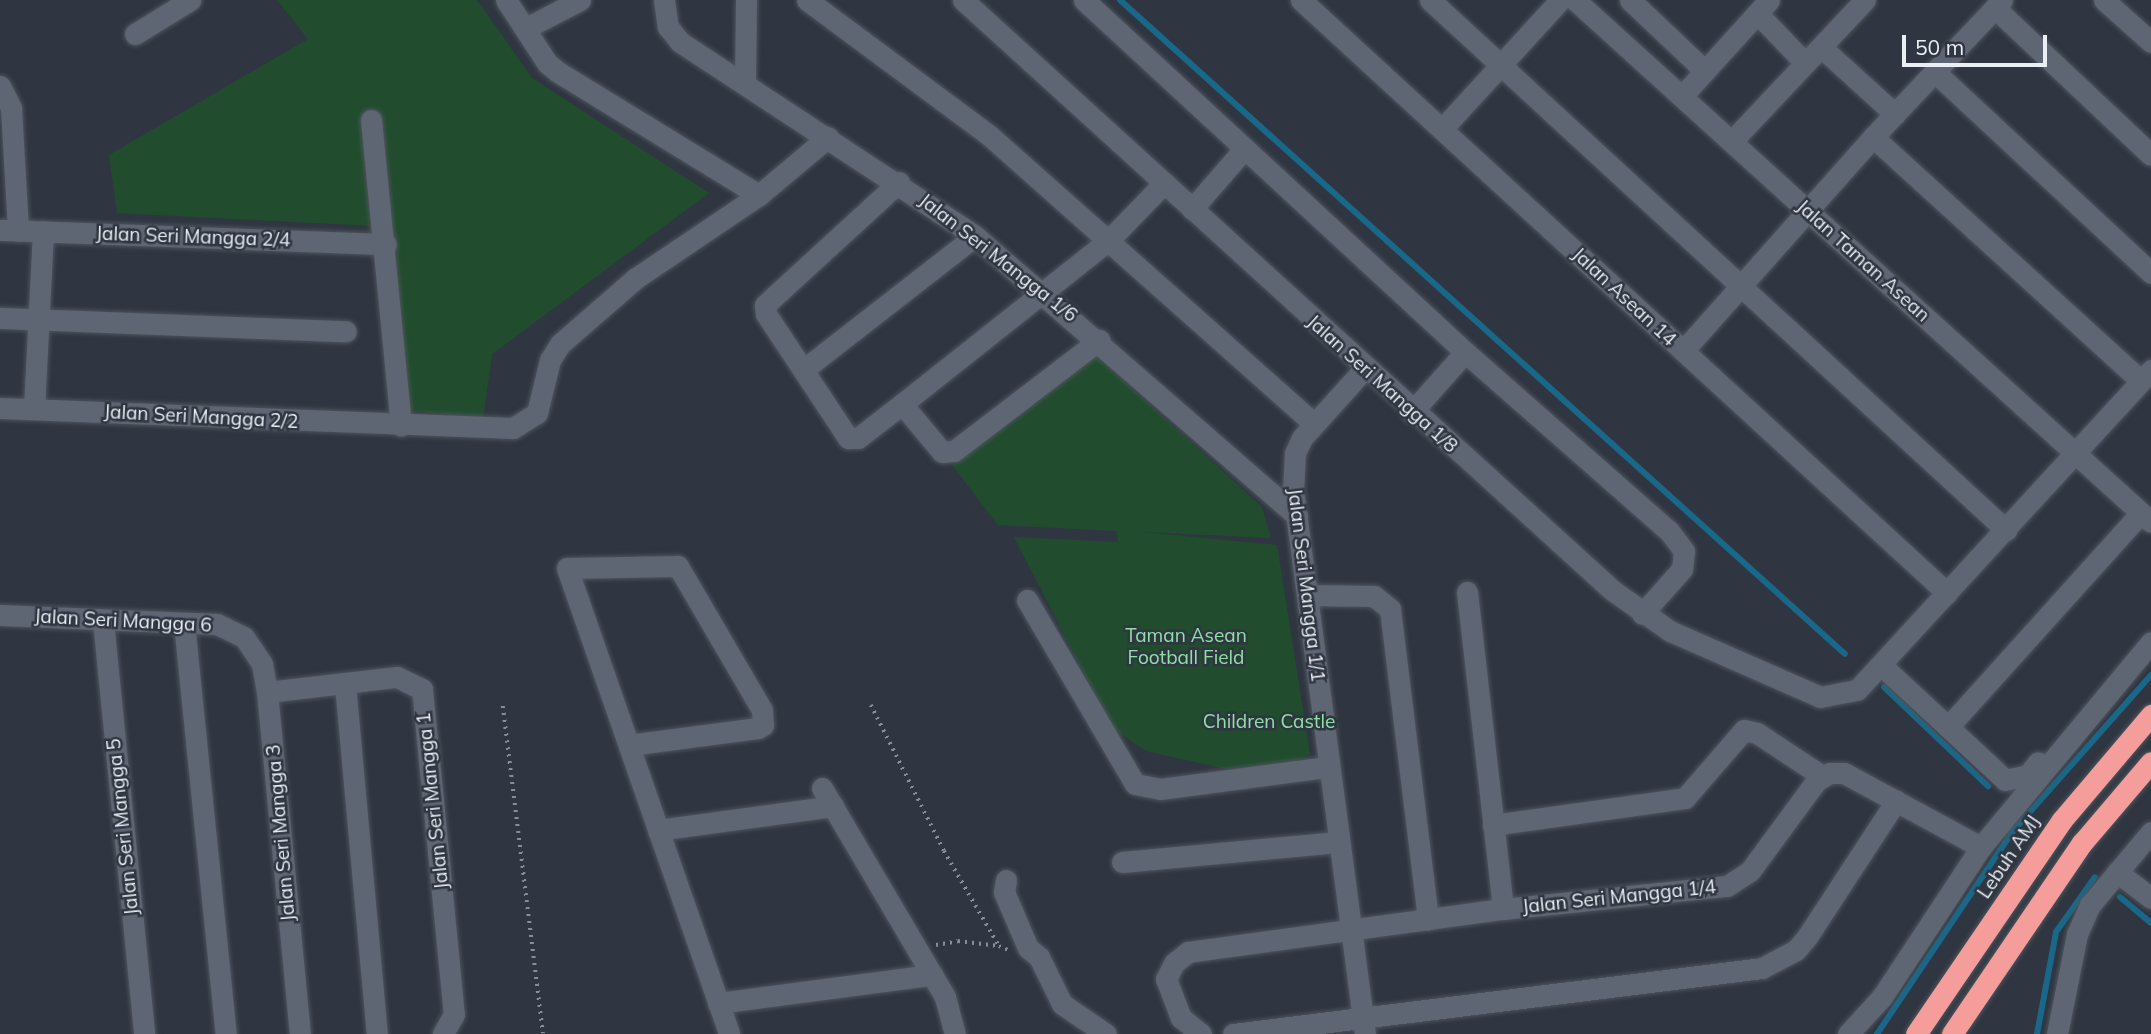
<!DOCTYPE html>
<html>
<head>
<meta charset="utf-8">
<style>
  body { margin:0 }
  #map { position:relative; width:2151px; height:1034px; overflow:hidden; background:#2f3641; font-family:Mulish,sans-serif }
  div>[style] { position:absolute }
  .green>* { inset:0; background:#214d2e }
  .stream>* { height:6px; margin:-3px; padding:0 3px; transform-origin:3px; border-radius:3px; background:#1a6889 }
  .path>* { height:3.5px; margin-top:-1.75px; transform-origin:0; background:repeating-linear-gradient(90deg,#888e98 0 2px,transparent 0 7px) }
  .roads { filter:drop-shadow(0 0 2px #4e545d) drop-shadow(0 0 2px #4e545d) }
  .minor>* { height:21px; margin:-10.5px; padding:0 10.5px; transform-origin:10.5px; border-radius:10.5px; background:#5f6673 }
  .highway>* { height:21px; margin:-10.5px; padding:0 10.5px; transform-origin:10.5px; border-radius:10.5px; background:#f59d9a }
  span { translate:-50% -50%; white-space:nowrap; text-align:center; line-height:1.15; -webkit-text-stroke:5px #2f3641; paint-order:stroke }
  .street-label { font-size:19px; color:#eaeff6 }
  .park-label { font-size:19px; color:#8de1a3 }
  .scale { position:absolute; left:1902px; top:35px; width:145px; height:32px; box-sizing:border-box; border:4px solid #eaeff6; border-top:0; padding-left:9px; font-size:21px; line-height:24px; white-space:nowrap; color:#eaeff6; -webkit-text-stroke:5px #2f3641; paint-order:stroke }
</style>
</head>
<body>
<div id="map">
  <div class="green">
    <i style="clip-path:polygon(277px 0,477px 0,532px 78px,709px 193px,492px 354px,483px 420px,402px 409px,373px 226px,117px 213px,109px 155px,308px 39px)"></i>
    <i style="clip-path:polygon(1095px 355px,1262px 507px,1271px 538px,1141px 532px,1277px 545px,1310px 754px,1266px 778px,1146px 751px,1112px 728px,1014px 537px,1118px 542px,1117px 531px,998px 525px,952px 465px)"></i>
  </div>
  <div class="stream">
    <i style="left:1120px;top:0;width:976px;rotate:42.05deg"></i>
    <i style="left:1884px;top:687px;width:144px;rotate:43.6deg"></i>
    <i style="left:2120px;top:897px;width:40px;rotate:40deg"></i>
    <i style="left:1877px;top:1034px;width:244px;rotate:-56.2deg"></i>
    <i style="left:2013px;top:831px;width:208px;rotate:-48.5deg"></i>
    <i style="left:2037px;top:1034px;width:104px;rotate:-79.4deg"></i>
    <i style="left:2056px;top:932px;width:67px;rotate:-54.7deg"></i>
  </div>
  <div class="path">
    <i style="left:871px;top:705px;width:163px;rotate:63.4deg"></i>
    <i style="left:944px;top:851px;width:110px;rotate:59.9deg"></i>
    <i style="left:999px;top:946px;width:10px;rotate:24deg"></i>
    <i style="left:503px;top:706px;width:330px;rotate:83deg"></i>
    <i style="left:936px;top:945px;width:22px;rotate:-10deg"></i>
    <i style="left:958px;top:941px;width:41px;rotate:7deg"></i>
  </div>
  <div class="roads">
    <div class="minor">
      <i style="left:506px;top:0;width:75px;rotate:56.9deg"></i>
      <i style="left:547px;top:63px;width:14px;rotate:39deg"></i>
      <i style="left:558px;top:72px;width:236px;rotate:31.5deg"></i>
      <i style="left:664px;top:0;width:27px;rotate:82deg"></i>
      <i style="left:668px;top:27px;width:19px;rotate:51deg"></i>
      <i style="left:680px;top:42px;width:353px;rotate:33.3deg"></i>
      <i style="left:975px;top:236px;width:427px;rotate:41deg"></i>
      <i style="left:807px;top:0;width:228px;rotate:36.6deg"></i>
      <i style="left:990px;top:136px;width:432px;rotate:41.6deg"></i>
      <i style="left:963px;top:0;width:877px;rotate:42.27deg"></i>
      <i style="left:1612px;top:590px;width:71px;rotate:35.3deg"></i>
      <i style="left:1670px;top:631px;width:164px;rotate:23.7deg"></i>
      <i style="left:1820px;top:697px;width:38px;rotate:-11deg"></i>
      <i style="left:1857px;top:690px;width:435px;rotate:-47.4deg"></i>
      <i style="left:1084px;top:0;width:519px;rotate:42.73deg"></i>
      <i style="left:1465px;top:352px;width:271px;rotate:41.3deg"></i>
      <i style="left:1669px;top:531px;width:25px;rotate:53deg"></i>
      <i style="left:1684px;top:551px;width:18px;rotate:96deg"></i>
      <i style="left:1682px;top:569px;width:60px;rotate:131.6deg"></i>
      <i style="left:1301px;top:0;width:877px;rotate:42.55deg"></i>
      <i style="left:1430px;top:0;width:783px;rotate:42.62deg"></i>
      <i style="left:1575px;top:0;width:777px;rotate:42.18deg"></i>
      <i style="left:1630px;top:0;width:103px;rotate:43.4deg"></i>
      <i style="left:2104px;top:0;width:63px;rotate:41.8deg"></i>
      <i style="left:1995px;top:8px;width:214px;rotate:43.3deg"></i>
      <i style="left:1757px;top:13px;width:69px;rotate:46.2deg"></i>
      <i style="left:526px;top:28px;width:61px;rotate:-27.4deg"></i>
      <i style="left:135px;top:34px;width:65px;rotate:-31.7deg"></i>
      <i style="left:1821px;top:47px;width:100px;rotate:42.2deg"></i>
      <i style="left:1936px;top:73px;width:294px;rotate:42.9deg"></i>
      <i style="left:745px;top:83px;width:83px;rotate:-89.3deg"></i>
      <i style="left:0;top:86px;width:25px;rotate:63deg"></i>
      <i style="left:11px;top:108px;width:123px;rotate:86.7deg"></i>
      <i style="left:1683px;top:95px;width:128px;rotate:-47.8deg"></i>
      <i style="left:371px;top:120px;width:307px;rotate:84.4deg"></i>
      <i style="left:1442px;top:129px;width:175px;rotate:-47.5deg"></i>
      <i style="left:1873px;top:137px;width:362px;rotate:42.3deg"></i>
      <i style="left:1732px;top:141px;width:194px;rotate:-46.7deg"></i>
      <i style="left:899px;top:182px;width:182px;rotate:137.5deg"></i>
      <i style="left:765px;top:305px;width:9px;rotate:84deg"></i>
      <i style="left:766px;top:314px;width:149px;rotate:56.5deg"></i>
      <i style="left:848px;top:438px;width:10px"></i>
      <i style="left:858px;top:438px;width:56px;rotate:-37.7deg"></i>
      <i style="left:902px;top:404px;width:62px;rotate:50.2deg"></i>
      <i style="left:942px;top:452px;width:12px;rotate:-5deg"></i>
      <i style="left:954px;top:451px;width:183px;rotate:-37.4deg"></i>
      <i style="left:1192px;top:209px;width:79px;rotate:-49.1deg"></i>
      <i style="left:0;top:230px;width:386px;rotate:2.1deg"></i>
      <i style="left:0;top:318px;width:346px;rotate:2.2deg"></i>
      <i style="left:1683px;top:351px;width:286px;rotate:-48.4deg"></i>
      <i style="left:1873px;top:137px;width:188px;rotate:-46.7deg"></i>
      <i style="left:1365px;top:368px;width:94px;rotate:132deg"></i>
      <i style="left:1302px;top:438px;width:17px;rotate:115deg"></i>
      <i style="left:1295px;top:453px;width:37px;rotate:93deg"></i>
      <i style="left:1293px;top:490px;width:549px;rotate:82.46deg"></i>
      <i style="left:803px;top:370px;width:218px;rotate:-37.9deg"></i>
      <i style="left:902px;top:404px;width:263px;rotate:-38.4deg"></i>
      <i style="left:1108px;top:241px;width:81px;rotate:-46deg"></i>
      <i style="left:0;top:408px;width:513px;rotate:2.23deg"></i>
      <i style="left:513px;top:428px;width:28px;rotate:-32deg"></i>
      <i style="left:537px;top:413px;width:55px;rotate:-76.2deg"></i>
      <i style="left:550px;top:360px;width:19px;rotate:-58deg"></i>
      <i style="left:560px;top:344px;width:101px;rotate:-41deg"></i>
      <i style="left:636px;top:278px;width:148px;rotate:-34deg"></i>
      <i style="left:759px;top:195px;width:90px;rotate:-40deg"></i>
      <i style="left:34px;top:409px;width:178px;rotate:-87.1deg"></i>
      <i style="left:1412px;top:412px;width:80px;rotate:-48.5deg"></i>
      <i style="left:1467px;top:592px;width:319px;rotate:83.5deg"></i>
      <i style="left:1308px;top:595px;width:66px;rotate:0.9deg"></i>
      <i style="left:1374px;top:596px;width:21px;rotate:39deg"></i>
      <i style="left:1390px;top:609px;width:313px;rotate:83deg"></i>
      <i style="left:1027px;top:600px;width:213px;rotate:59.6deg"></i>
      <i style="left:1135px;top:784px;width:25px;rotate:11deg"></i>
      <i style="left:1160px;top:789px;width:169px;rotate:-7.5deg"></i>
      <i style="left:0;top:615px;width:217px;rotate:2.4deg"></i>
      <i style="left:217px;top:624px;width:30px;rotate:26deg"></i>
      <i style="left:244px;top:637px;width:32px;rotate:56deg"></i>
      <i style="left:262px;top:664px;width:28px;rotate:80deg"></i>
      <i style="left:267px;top:692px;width:344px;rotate:84.5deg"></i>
      <i style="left:103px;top:621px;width:415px;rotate:84.3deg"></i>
      <i style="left:184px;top:623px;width:413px;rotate:84.2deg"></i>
      <i style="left:1881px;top:665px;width:169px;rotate:42.8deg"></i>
      <i style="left:2005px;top:780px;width:24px;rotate:-12deg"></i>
      <i style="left:2028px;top:775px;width:16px;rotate:-52deg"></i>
      <i style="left:345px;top:684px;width:351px;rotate:84.8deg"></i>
      <i style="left:267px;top:692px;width:131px;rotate:-6.6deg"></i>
      <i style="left:397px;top:677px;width:28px;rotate:26deg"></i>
      <i style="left:422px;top:689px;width:327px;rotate:84.4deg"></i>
      <i style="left:454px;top:1014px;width:23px;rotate:119deg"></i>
      <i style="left:1948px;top:727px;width:288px;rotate:-48deg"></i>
      <i style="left:629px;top:745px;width:130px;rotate:-7.5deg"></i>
      <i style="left:758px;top:728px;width:6px;rotate:-31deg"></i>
      <i style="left:763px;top:725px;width:15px;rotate:-94deg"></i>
      <i style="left:762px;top:710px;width:167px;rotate:-120.3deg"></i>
      <i style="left:678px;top:566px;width:111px;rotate:179deg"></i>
      <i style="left:567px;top:568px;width:493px;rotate:70.8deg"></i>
      <i style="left:822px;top:788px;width:243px;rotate:59.5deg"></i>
      <i style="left:945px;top:997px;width:38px;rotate:75deg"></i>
      <i style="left:1493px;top:825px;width:194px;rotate:-8deg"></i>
      <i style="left:1685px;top:798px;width:90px;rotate:-49.1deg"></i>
      <i style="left:1744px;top:730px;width:13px;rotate:13deg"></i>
      <i style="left:1757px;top:733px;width:78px;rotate:33.5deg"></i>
      <i style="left:658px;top:830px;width:177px;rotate:-7.8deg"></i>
      <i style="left:1122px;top:862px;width:217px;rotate:-5.3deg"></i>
      <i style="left:2117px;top:872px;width:43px;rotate:37.4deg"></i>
      <i style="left:1006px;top:880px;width:12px;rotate:99deg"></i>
      <i style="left:1004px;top:892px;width:61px;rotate:66.8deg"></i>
      <i style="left:1028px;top:948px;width:14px;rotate:39deg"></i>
      <i style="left:1039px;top:957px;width:52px;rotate:63.9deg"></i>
      <i style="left:1062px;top:1004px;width:53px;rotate:34.3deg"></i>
      <i style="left:718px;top:1003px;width:216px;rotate:-7.5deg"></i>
      <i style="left:1201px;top:1034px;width:26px;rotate:-141deg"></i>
      <i style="left:1181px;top:1018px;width:42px;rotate:-111deg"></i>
      <i style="left:1166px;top:979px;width:18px;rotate:-63deg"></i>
      <i style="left:1174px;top:963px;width:18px;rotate:-38deg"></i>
      <i style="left:1188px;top:952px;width:318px;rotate:-7.8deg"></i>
      <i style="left:1503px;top:909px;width:225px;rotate:-5.9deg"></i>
      <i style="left:1727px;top:886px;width:27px;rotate:-33deg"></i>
      <i style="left:1750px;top:871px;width:112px;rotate:-53.7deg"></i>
      <i style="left:1816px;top:781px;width:16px;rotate:-30deg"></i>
      <i style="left:1830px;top:773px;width:14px"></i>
      <i style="left:1844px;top:773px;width:156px;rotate:28.4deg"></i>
      <i style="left:1233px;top:1034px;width:533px;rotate:-7.11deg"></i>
      <i style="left:1762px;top:968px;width:38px;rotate:-28deg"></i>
      <i style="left:1796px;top:950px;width:17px;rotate:-50deg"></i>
      <i style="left:1807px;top:937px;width:163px;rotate:-56.8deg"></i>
      <i style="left:1848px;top:1034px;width:50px;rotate:-47.4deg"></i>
      <i style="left:1882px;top:997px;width:180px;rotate:-56.6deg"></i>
      <i style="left:1981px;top:847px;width:266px;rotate:-50.3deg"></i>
      <i style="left:2057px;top:1034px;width:102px;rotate:-78.7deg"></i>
      <i style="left:2077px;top:934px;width:32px;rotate:-66deg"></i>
      <i style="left:2090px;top:905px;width:95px;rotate:-50.1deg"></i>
    </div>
    <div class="highway">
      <i style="left:1916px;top:1034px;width:259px;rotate:-55.7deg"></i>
      <i style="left:2062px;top:820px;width:138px;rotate:-49.7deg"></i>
      <i style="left:1952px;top:1034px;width:231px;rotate:-55.8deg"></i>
      <i style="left:2082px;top:843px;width:106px;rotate:-49.6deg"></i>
    </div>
  </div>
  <div class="street-label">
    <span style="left:193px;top:237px;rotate:2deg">Jalan Seri Mangga 2/4</span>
    <span style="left:998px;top:258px;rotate:38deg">Jalan Seri Mangga 1/6</span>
    <span style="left:1863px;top:261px;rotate:42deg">Jalan Taman Asean</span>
    <span style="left:1624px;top:297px;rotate:43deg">Jalan Asean 14</span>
    <span style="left:1382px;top:384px;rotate:42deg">Jalan Seri Mangga 1/8</span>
    <span style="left:201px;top:417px;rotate:3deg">Jalan Seri Mangga 2/2</span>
    <span style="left:1306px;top:585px;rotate:83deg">Jalan Seri Mangga 1/1</span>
    <span style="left:123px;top:621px;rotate:3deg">Jalan Seri Mangga 6</span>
    <span style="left:433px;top:801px;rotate:-96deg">Jalan Seri Mangga 1</span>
    <span style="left:123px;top:827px;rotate:-96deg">Jalan Seri Mangga 5</span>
    <span style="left:281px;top:833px;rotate:-95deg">Jalan Seri Mangga 3</span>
    <span style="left:2009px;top:857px;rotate:-56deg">Lebuh AMJ</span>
    <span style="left:1619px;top:897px;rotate:-6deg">Jalan Seri Mangga 1/4</span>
  </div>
  <div class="park-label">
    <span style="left:1186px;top:647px">Taman Asean<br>Football Field</span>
    <span style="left:1269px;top:722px">Children Castle</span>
  </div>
  <div class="scale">50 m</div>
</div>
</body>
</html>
